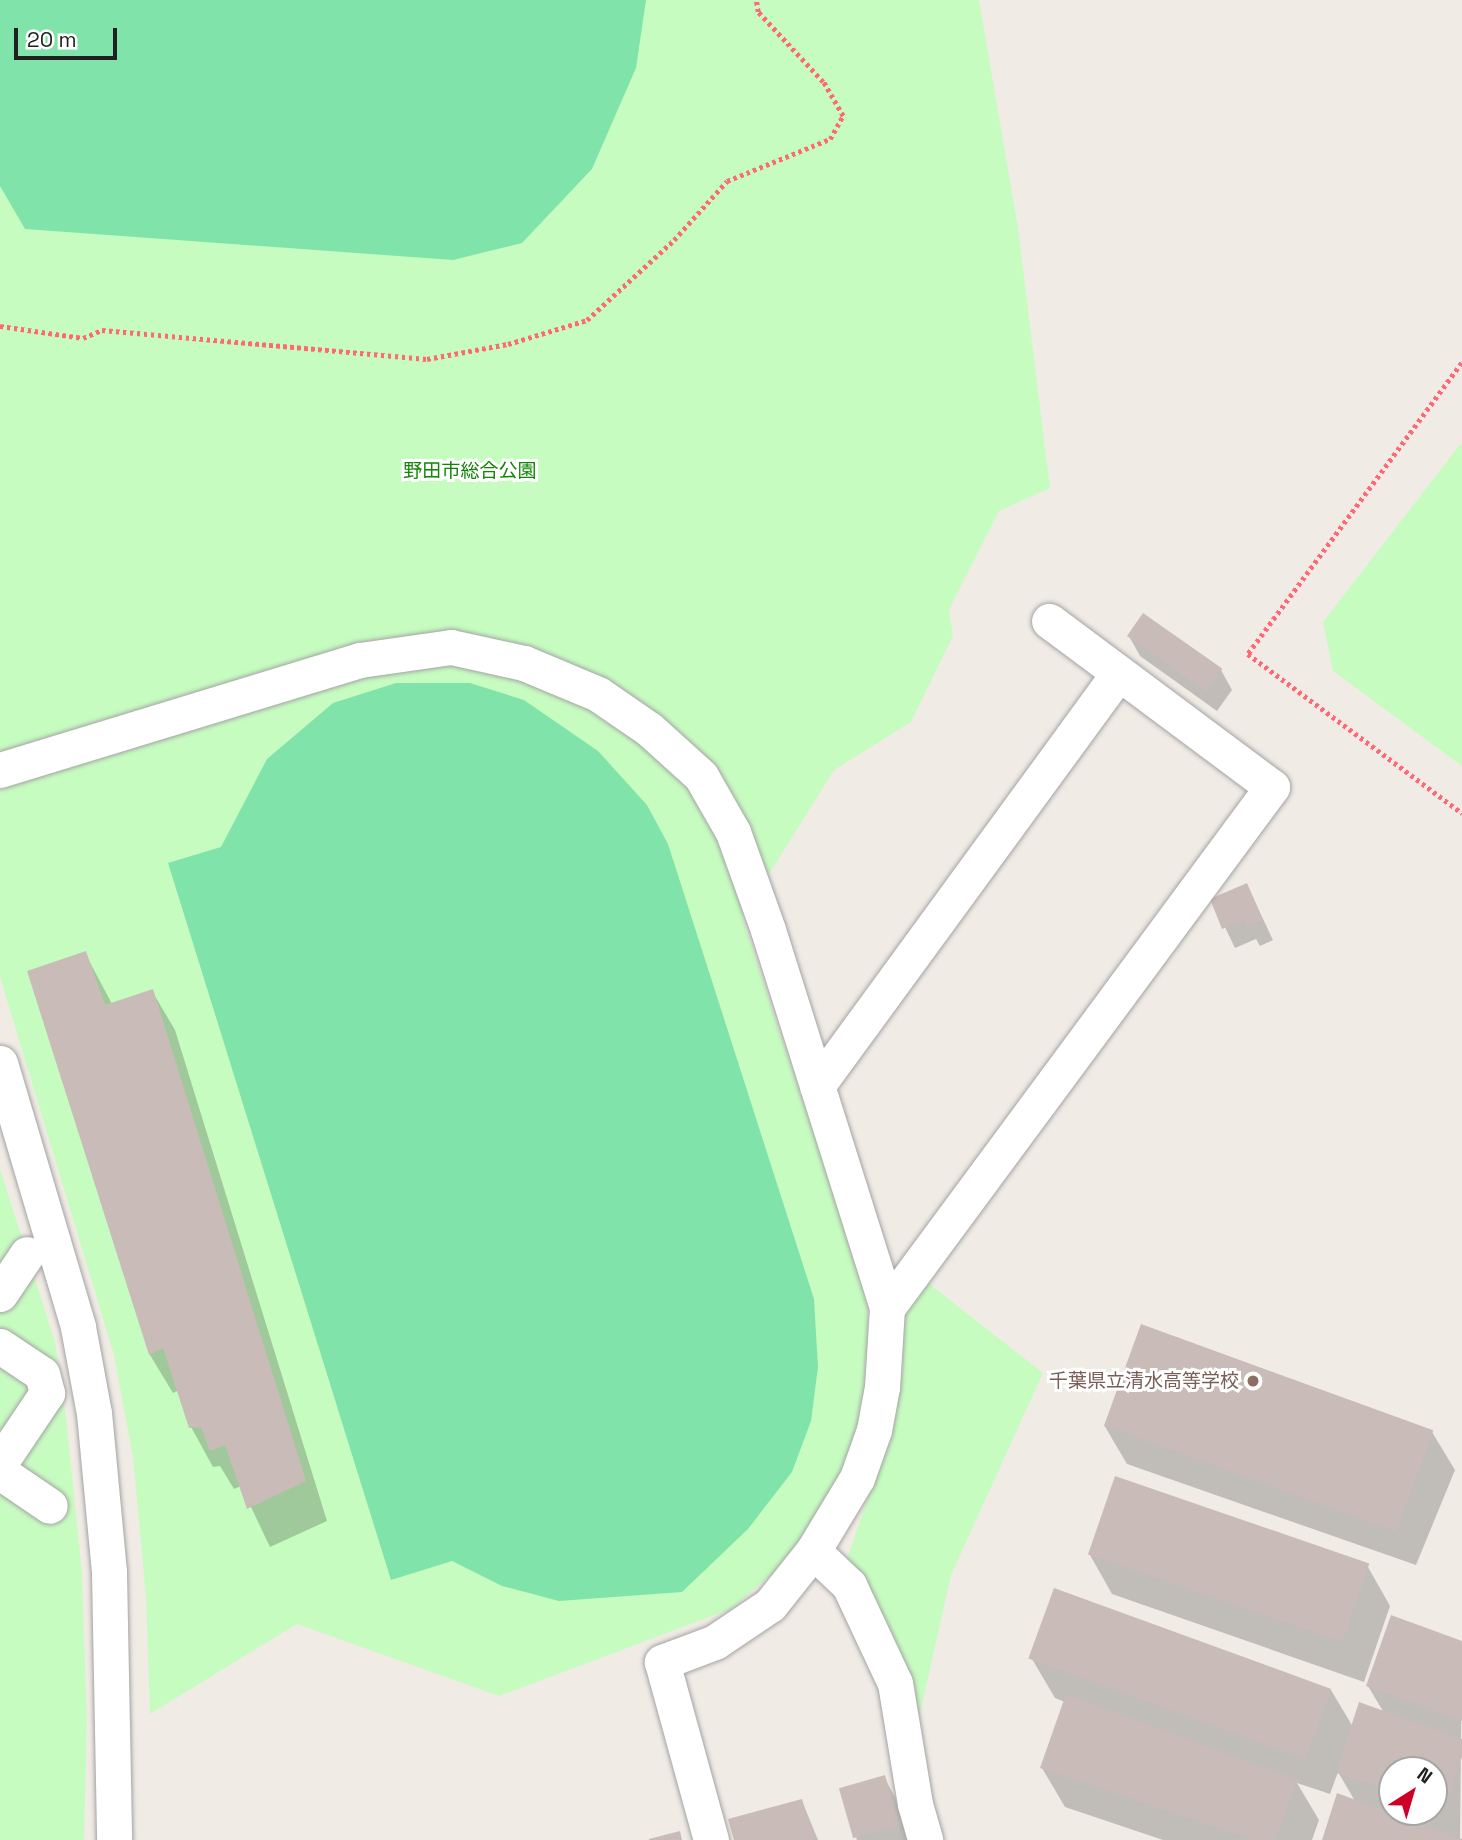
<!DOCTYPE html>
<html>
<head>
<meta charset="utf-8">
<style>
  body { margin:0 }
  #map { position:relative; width:1462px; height:1840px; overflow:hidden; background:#f1ebe5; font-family:"Space Grotesk","Noto Sans JP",sans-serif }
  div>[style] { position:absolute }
  .park>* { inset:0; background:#c7fcc1 }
  .pitch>* { inset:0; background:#80e4aa }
  .shadow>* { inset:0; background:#0003 }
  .building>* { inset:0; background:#c9bcb8; transform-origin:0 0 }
  .path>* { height:4.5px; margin-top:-2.25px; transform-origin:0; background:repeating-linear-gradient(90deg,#ff6875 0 3.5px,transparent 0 7px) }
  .roads { filter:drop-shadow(0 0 2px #a4a4a4) drop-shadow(0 0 2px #a4a4a4) }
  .minor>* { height:35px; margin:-17.5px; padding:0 17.5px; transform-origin:17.5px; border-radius:17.5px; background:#fff }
  .dots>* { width:19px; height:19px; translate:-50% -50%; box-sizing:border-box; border:4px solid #fff; border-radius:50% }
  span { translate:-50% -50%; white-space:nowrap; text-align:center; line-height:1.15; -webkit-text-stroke:6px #fff; paint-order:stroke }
  .park-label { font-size:19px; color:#138506 }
  .education-label { font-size:19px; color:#785e54 }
  .right { translate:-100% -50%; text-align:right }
  .north { position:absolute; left:1378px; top:1756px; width:70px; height:70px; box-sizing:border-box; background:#fff; border:2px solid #a6a6a6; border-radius:50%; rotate:37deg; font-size:19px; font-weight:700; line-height:28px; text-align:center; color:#202020 }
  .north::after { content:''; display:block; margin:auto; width:24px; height:32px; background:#cf0027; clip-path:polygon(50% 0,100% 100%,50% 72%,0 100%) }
  .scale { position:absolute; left:14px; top:28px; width:103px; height:32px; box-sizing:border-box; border:4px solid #202020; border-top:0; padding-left:9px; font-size:21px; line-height:24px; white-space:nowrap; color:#202020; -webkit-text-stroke:5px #fff; paint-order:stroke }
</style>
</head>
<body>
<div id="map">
  <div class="park">
    <i style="clip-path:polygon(0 0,979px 0,1018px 228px,1050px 488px,999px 511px,949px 609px,953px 636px,911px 722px,834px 770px,742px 917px,866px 1293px,870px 1362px,860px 1431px,845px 1472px,799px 1550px,731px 1609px,499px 1696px,297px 1624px,150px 1714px,146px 1597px,133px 1458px,114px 1355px,0 977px)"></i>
    <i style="clip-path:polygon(1462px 442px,1462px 766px,1333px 671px,1323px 622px)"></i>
    <i style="clip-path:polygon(0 1169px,55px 1342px,66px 1418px,82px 1573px,87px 1723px,84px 1840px,0 1840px)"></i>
    <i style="clip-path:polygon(927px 1282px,1043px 1373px,951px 1575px,919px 1718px,869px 1587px,845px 1566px,894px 1418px,897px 1323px)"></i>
  </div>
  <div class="pitch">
    <i style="clip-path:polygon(0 0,646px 0,636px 68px,592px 169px,522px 243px,453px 260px,25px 229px,0 186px)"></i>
    <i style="clip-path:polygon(396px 683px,470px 683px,524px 700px,598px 751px,647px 805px,668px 844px,814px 1299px,818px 1367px,811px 1421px,792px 1472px,748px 1529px,682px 1592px,559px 1601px,502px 1586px,452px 1561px,391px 1580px,168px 863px,221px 847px,267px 759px,333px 703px)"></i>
  </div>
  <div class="shadow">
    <i style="clip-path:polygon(1129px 636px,1221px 670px,1232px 690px,1217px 711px,1140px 656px)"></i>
    <i style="clip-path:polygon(1247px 885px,1273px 940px,1260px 946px,1256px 939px,1235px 948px,1212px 900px)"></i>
    <i style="clip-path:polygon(85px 953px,112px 1004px,152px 991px,175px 1030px,327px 1521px,270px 1547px,241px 1486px,234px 1489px,220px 1466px,213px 1467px,191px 1427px,179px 1390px,173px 1393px,150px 1355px,30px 973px)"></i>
    <i style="clip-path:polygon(1104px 1425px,1432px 1432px,1455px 1470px,1416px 1565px,1127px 1464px)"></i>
    <i style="clip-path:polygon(1090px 1555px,1368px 1567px,1390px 1606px,1364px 1682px,1112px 1594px)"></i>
    <i style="clip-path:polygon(evenodd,1462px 1643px,1460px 1840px,1323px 1840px,1355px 1801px,1338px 1772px,1330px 1794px,1297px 1783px,1319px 1820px,1312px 1840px,1163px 1840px,1065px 1807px,1042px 1768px,1065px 1702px,1055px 1698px,1032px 1659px,1331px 1690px,1353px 1727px,1384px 1713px,1368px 1686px,1462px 1643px,1392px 1770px,1434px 1770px,1434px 1812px,1392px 1812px,1392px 1770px)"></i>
    <i style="clip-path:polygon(884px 1777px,895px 1797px,907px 1840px,857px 1840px,841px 1789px)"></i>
    <i style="clip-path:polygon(802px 1801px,818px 1840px,736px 1840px)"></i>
  </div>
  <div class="building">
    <i style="left:1143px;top:613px;width:97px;height:28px;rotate:35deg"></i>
    <i style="clip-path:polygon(1247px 883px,1263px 920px,1247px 927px,1244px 920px,1222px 929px,1210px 899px)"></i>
    <i style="clip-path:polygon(86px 951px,105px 1005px,153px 989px,306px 1481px,247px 1509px,225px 1445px,210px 1451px,201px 1427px,189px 1428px,163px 1348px,149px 1355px,27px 971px)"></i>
    <i style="left:1141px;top:1324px;width:311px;height:108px;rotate:20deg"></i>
    <i style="left:1115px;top:1476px;width:269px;height:83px;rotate:19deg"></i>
    <i style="left:1054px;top:1588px;width:295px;height:75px;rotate:20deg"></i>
    <i style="clip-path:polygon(1391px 1615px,1462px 1641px,1462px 1721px,1366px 1686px)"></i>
    <i style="clip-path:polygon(1066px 1694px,1298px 1780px,1275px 1840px,1253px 1840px,1040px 1768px)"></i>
    <i style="clip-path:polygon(1359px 1702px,1462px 1739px,1462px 1757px,1444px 1809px,1434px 1805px,1434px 1770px,1392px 1770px,1392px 1791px,1336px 1773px)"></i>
    <i style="left:885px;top:1775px;width:52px;height:48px;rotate:74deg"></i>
    <i style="clip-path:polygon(1337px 1793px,1462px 1839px,1462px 1840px,1322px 1840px)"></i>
    <i style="clip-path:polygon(802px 1799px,814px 1840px,734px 1840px,728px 1819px)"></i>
    <i style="clip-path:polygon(680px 1831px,682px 1840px,649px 1840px,649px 1839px)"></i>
  </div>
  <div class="path">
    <i style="left:0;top:326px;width:84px;rotate:8.2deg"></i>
    <i style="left:83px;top:338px;width:21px;rotate:-23deg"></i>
    <i style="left:102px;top:330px;width:326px;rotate:5.1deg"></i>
    <i style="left:427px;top:359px;width:82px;rotate:-10.5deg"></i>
    <i style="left:508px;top:344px;width:83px;rotate:-16.9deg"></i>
    <i style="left:587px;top:320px;width:118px;rotate:-42.6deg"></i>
    <i style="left:674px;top:240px;width:79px;rotate:-48.1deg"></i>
    <i style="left:727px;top:181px;width:111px;rotate:-22.2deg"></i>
    <i style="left:830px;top:139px;width:26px;rotate:-61deg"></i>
    <i style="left:843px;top:116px;width:39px;rotate:-120deg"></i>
    <i style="left:823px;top:82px;width:96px;rotate:-132.9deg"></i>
    <i style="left:758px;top:12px;width:12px;rotate:-99deg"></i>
    <i style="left:1462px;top:363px;width:361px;rotate:126.3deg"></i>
    <i style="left:1248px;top:654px;width:267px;rotate:36.6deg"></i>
  </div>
  <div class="roads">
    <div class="minor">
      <i style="left:0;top:770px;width:376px;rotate:-17deg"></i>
      <i style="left:360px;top:660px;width:92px;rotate:-8.1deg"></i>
      <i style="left:451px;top:647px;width:75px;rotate:12.4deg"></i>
      <i style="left:524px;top:663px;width:80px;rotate:22.7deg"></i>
      <i style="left:598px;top:694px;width:62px;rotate:34.5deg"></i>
      <i style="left:649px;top:729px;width:70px;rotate:42.1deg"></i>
      <i style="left:701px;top:776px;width:64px;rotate:60.3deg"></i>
      <i style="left:733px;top:832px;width:104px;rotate:70.3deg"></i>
      <i style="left:768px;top:930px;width:396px;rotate:72.5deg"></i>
      <i style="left:887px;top:1308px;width:79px;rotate:93.6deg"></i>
      <i style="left:882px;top:1387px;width:44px;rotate:100.5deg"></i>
      <i style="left:874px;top:1430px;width:51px;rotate:109.5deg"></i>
      <i style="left:857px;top:1478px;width:85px;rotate:121.1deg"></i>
      <i style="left:813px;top:1551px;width:69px;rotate:128.5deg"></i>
      <i style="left:770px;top:1605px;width:66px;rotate:146.1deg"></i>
      <i style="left:715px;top:1642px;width:57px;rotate:159.3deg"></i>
      <i style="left:662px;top:1662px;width:185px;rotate:74.6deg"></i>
      <i style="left:0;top:1063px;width:275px;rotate:73.5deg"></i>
      <i style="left:78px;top:1327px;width:87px;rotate:79.5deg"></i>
      <i style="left:94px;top:1413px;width:160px;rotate:84.6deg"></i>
      <i style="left:109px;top:1572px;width:268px;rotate:88.9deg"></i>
      <i style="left:817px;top:1086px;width:510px;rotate:-53.85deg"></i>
      <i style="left:0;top:1294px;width:48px;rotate:-56deg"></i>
      <i style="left:887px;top:1308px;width:648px;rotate:-53.54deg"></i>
      <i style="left:1272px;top:787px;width:278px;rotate:-143.3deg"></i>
      <i style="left:0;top:1346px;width:50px;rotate:33.7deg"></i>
      <i style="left:42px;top:1374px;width:20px;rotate:75deg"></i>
      <i style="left:47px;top:1393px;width:84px;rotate:123.9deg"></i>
      <i style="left:0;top:1472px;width:60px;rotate:34.2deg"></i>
      <i style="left:813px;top:1551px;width:50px;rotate:43.4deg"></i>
      <i style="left:849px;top:1585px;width:108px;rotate:64.9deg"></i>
      <i style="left:895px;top:1683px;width:123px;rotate:80.6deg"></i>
      <i style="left:915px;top:1804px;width:37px;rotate:74deg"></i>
    </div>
  </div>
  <div class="dots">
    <i style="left:1253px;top:1381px;background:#8d6e63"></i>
  </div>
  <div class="park-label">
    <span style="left:470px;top:471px">野田市総合公園</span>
  </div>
  <div class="education-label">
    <span class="right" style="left:1239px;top:1381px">千葉県立清水高等学校</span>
  </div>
  <div class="north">N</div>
  <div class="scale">20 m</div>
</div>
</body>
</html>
